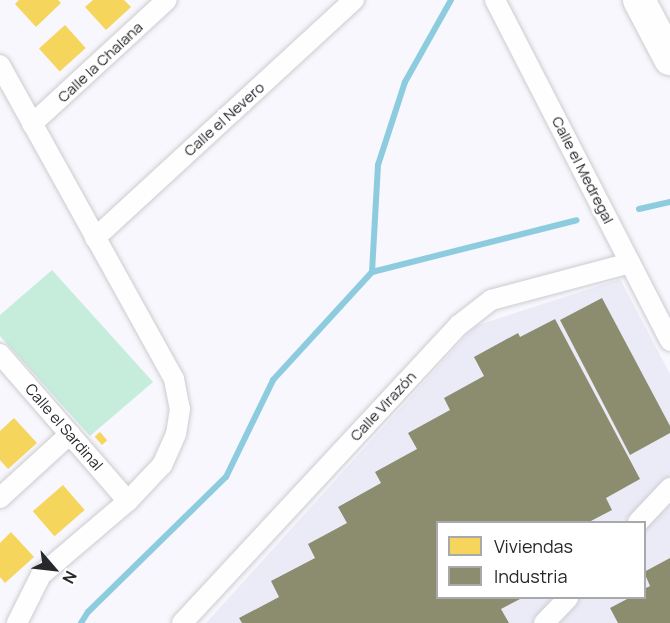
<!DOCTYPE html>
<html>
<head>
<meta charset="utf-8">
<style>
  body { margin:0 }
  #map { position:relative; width:670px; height:623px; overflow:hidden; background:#f7f7fd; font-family:Manrope,sans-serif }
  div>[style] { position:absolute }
  .built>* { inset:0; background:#ebebf8 }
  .green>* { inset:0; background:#c6ecdc }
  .homes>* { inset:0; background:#f6d55c; transform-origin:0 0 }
  .industry>* { inset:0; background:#8c8c6e }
  .stream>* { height:6px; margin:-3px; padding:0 3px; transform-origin:3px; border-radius:3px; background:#8dccde }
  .roads { filter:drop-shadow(0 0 2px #ccccd0) drop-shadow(0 0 2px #ccccd0) }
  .minor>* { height:20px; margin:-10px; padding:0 10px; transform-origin:10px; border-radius:10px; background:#fefeff }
  .trunk>* { height:32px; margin:-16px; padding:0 16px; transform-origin:16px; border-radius:16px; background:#fefeff }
  span { translate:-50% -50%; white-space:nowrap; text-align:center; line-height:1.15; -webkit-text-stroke:6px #fff; paint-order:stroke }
  .street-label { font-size:15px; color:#27272c }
  .legend { position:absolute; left:436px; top:521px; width:210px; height:78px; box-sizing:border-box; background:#fff; border:2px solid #a9a9ab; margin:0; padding:8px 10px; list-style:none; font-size:18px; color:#27272c }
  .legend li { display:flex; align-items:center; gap:12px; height:30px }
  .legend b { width:30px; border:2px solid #a9a9ab }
  .north { position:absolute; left:24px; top:539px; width:60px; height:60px; -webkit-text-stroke:4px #fff; paint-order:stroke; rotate:118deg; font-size:16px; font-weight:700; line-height:24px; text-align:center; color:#27272c }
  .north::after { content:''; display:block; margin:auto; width:21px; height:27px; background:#27272c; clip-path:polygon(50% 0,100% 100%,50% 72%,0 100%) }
</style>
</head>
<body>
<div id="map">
  <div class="built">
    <i style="clip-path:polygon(evenodd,620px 279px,670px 374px,670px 623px,206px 623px,475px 326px,620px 279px,438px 522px,644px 522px,644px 598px,438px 598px,438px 522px)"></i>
  </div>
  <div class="green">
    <i style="clip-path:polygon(52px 270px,153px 382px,90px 436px,0 336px,0 315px)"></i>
  </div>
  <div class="homes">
    <i style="clip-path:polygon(19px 0,58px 0,61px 3px,36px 27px,15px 4px)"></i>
    <i style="clip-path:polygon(93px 0,124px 0,131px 7px,106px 30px,85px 7px)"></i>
    <i style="left:65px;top:25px;width:31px;height:35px;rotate:48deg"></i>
    <i style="clip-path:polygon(14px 418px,37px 443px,8px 469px,0 460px,0 431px)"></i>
    <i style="left:100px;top:432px;width:11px;height:7px;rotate:49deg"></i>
    <i style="left:63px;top:485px;width:33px;height:40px;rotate:49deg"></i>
    <i style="clip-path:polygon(11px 532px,34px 557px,5px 583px,0 577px,0 543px)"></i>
  </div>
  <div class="industry">
    <i style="clip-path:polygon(602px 298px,670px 426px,670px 433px,630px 455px,560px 320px)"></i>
    <i style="clip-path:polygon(555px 319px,640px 479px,606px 498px,612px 510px,589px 522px,438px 522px,438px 598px,522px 598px,501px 609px,509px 623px,242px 623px,239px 618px,279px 597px,271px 581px,315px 558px,308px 544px,347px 523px,338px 507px,381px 483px,375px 472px,417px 449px,408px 433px,450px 410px,444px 398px,484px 376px,474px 357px,518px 333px,520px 337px)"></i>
    <i style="clip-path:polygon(670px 558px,670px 623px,618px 623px,610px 608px,629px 598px,644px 598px,644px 589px,650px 586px,644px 572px)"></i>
  </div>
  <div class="stream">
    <i style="left:639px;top:209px;width:32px;rotate:-13deg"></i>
    <i style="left:372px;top:272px;width:107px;rotate:-86.8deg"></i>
    <i style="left:378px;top:165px;width:87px;rotate:-72deg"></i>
    <i style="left:405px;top:82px;width:94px;rotate:-60.7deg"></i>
    <i style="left:81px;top:623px;width:13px;rotate:-58deg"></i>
    <i style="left:88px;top:612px;width:193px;rotate:-44.4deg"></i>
    <i style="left:226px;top:477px;width:108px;rotate:-64.1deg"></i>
    <i style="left:273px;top:380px;width:147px;rotate:-47.5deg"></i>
    <i style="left:372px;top:272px;width:211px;rotate:-14.2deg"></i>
  </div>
  <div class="roads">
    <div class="minor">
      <i style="left:495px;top:0;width:383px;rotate:62.8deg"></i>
      <i style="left:0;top:65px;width:359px;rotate:61deg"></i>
      <i style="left:174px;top:379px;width:31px;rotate:79deg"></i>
      <i style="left:180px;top:409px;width:25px;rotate:99deg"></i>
      <i style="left:176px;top:434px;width:34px;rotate:114deg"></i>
      <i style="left:162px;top:465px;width:50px;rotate:133.4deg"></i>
      <i style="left:128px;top:501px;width:114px;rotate:139.6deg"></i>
      <i style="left:41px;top:575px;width:54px;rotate:116.6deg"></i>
      <i style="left:32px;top:124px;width:183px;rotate:-42.6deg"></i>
      <i style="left:95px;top:238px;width:352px;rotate:-42.6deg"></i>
      <i style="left:0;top:354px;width:195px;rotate:49deg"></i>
      <i style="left:0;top:498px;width:95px;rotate:-42.4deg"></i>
      <i style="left:638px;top:522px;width:47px;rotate:-46.7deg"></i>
      <i style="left:182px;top:623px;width:407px;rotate:-47.1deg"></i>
      <i style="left:459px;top:325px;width:41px;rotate:-38deg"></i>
      <i style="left:491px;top:300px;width:144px;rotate:-14.9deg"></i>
      <i style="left:544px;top:623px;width:35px;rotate:-46deg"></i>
    </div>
    <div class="trunk">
      <i style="left:639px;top:0;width:67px;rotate:62.3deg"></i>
    </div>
  </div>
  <div class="street-label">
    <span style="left:100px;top:62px;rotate:-43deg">Calle la Chalana</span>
    <span style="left:224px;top:119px;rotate:-42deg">Calle el Nevero</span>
    <span style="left:583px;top:170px;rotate:63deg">Calle el Medregal</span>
    <span style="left:383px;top:406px;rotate:-47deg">Calle Virazón</span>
    <span style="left:64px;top:427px;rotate:49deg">Calle el Sardinal</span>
  </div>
  <ul class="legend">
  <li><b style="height:16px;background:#f6d55c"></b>Viviendas</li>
  <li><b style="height:16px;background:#8c8c6e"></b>Industria</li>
  </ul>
  <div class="north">N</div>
</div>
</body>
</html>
